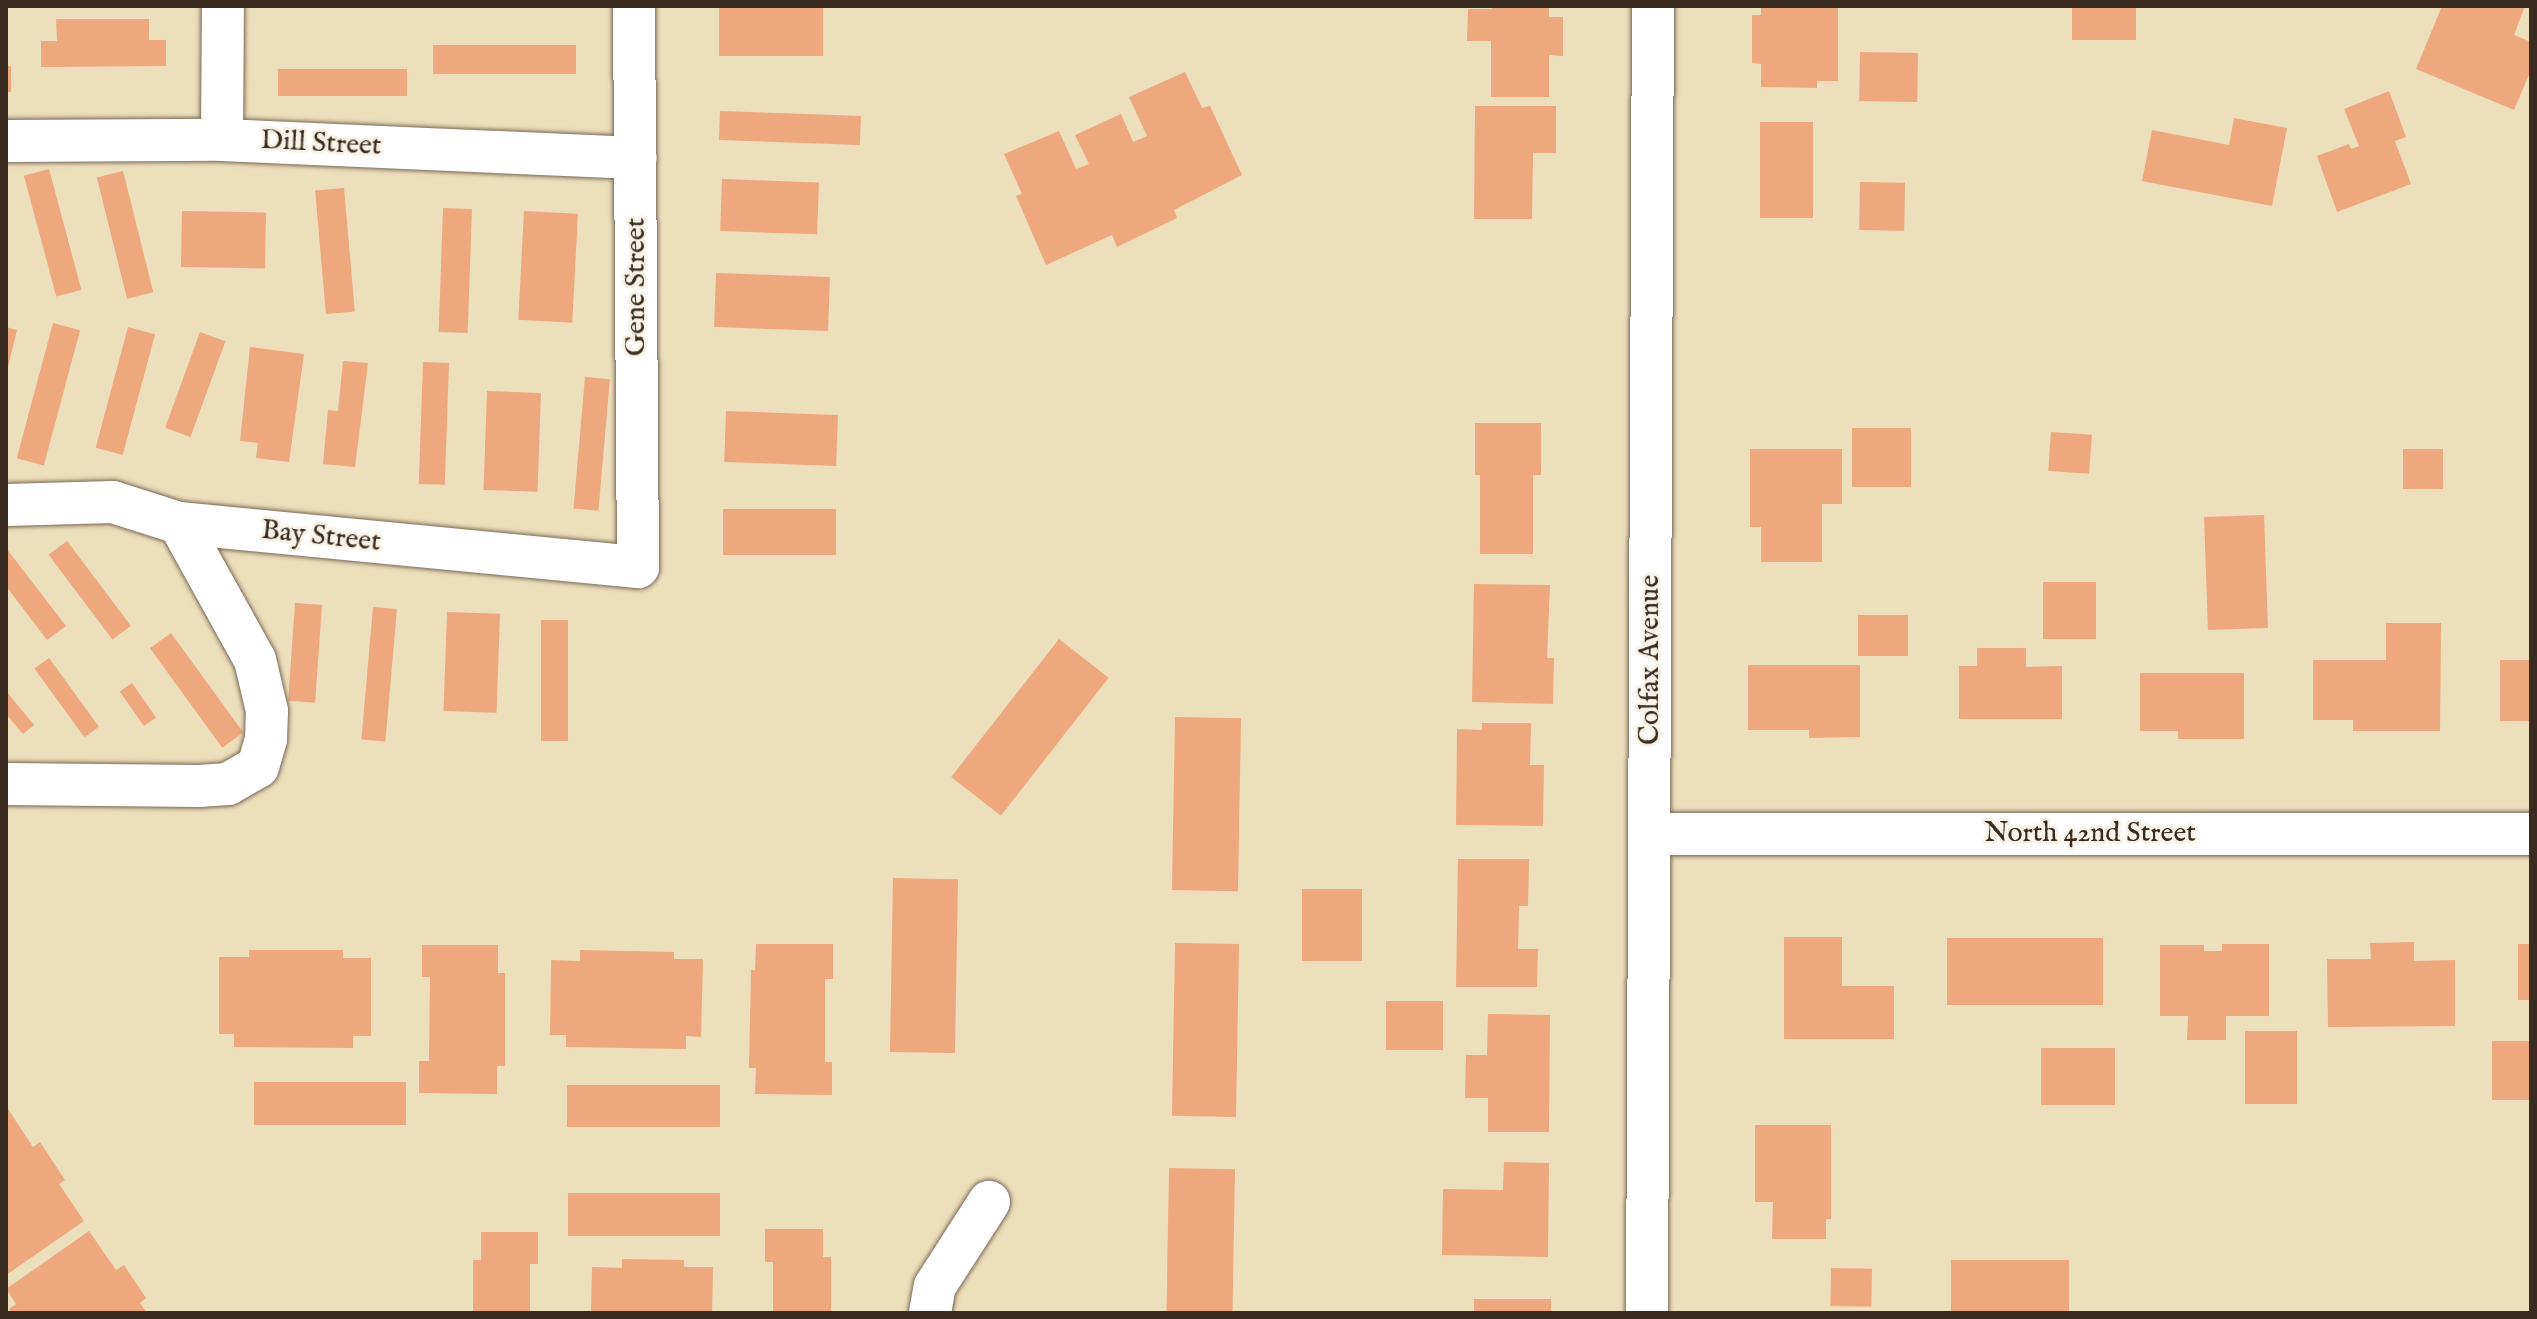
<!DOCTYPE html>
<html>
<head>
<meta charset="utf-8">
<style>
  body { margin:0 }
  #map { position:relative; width:2537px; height:1319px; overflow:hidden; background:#eddebc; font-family:"IM FELL English",serif }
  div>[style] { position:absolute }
  .building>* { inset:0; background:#eea87d; transform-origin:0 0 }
  .roads { filter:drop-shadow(0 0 2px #796955) drop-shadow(0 0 2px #796955) }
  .minor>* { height:42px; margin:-21px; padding:0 21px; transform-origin:21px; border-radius:21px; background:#fff }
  span { translate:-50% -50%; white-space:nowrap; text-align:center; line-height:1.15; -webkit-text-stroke:6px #f7f3e8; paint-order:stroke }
  .street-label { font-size:28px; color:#3b2a1e }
  .frame { position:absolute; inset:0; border:8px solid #3b2a1e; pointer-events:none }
</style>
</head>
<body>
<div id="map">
  <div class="building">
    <i style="left:719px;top:6px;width:104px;height:50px"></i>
    <i style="clip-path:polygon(1492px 6px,1549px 7px,1549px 17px,1563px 17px,1563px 56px,1549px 55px,1549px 97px,1491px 97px,1491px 41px,1467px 41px,1468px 9px,1492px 9px)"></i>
    <i style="clip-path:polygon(1761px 6px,1838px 6px,1838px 81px,1817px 81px,1817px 88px,1761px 87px,1761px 64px,1752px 63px,1752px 15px,1761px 15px)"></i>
    <i style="left:2072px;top:6px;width:64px;height:34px"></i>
    <i style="clip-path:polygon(2442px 6px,2525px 6px,2514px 35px,2531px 42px,2531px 70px,2514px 110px,2416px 69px)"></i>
    <i style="clip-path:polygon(56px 19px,149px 19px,149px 40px,166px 40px,166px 66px,41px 67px,41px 41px,57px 41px)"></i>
    <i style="left:576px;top:45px;width:29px;height:143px;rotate:90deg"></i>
    <i style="left:1860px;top:52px;width:58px;height:49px;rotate:1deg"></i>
    <i style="left:6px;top:66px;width:5px;height:26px"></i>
    <i style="left:278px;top:69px;width:129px;height:27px"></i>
    <i style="clip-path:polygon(1185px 72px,1202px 108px,1210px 106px,1242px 175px,1174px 210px,1177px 218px,1117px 247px,1112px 235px,1046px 265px,1016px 196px,1022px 194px,1004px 154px,1059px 131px,1076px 169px,1089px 164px,1075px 135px,1121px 114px,1133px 142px,1147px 136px,1129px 97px)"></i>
    <i style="clip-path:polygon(2389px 91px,2406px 137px,2395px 141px,2411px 184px,2337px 212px,2317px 156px,2349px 144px,2351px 149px,2359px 146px,2344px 109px)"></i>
    <i style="clip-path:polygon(1475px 106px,1556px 106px,1556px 153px,1533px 153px,1532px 219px,1474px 219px)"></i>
    <i style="left:720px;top:111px;width:141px;height:29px;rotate:2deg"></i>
    <i style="clip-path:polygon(2234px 118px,2287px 128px,2272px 206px,2142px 181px,2152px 130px,2229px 145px)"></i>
    <i style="left:1760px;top:122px;width:53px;height:96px"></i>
    <i style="left:49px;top:169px;width:125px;height:26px;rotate:75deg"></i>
    <i style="left:123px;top:171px;width:125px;height:27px;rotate:76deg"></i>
    <i style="left:722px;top:179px;width:97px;height:52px;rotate:2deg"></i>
    <i style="left:1860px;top:182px;width:45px;height:48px;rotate:1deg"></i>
    <i style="left:344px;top:188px;width:124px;height:29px;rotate:85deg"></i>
    <i style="left:443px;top:208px;width:29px;height:124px;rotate:2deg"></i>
    <i style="left:182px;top:211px;width:84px;height:56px;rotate:1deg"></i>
    <i style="left:524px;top:211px;width:54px;height:109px;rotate:3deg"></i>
    <i style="left:716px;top:273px;width:114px;height:54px;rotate:2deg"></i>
    <i style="left:53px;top:323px;width:28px;height:140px;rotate:15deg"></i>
    <i style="clip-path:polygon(6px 327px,17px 330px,7px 371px,6px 371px)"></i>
    <i style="left:128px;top:327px;width:28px;height:125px;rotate:15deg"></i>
    <i style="left:200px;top:332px;width:27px;height:102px;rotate:20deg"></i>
    <i style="clip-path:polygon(250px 347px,304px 354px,289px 462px,256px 458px,258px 443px,240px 441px)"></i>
    <i style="clip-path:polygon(343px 361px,368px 363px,355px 467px,323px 464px,328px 410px,338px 411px)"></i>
    <i style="left:423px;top:362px;width:26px;height:122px;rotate:2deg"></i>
    <i style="left:585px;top:377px;width:25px;height:132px;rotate:5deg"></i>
    <i style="left:487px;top:391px;width:54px;height:99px;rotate:2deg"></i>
    <i style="left:726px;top:411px;width:112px;height:51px;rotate:2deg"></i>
    <i style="clip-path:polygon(1475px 423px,1541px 423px,1541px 475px,1533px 475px,1533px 554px,1480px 554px,1480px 475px,1475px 475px)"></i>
    <i style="left:1852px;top:428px;width:59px;height:59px"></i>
    <i style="left:2051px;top:432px;width:41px;height:39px;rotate:4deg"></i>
    <i style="clip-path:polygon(1750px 449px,1842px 449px,1842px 504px,1822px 504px,1822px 562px,1761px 562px,1761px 527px,1750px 527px)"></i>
    <i style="left:2403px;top:449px;width:40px;height:40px"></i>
    <i style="left:723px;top:509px;width:113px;height:46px"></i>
    <i style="left:2264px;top:515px;width:113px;height:60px;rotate:88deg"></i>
    <i style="left:67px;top:541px;width:106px;height:23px;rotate:53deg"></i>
    <i style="clip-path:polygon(6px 548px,66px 626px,47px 640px,6px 586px)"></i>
    <i style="left:2043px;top:582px;width:53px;height:57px"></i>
    <i style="clip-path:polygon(1474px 584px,1550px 585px,1547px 658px,1554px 658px,1553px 704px,1472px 702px)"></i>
    <i style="left:295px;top:603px;width:27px;height:98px;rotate:4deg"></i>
    <i style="left:373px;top:607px;width:24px;height:133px;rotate:5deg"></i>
    <i style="left:447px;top:612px;width:53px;height:99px;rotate:2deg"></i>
    <i style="left:1858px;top:615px;width:50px;height:41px"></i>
    <i style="left:541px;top:620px;width:27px;height:121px"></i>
    <i style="clip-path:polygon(2386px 623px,2441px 623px,2440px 731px,2353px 731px,2353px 720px,2313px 720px,2313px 660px,2386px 660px)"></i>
    <i style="left:171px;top:633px;width:123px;height:26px;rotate:54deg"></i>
    <i style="left:1059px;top:639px;width:63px;height:175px;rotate:38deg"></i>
    <i style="clip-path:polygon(1977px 648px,2026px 648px,2026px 667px,2062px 666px,2062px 719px,1959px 719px,1959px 666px,1977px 666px)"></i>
    <i style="left:49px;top:658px;width:85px;height:18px;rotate:54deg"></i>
    <i style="left:2500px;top:660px;width:31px;height:61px"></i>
    <i style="clip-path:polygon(1748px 665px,1860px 665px,1860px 737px,1809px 738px,1809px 730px,1748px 730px)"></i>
    <i style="clip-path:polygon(2140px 673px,2244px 673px,2244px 739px,2178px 739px,2178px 731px,2140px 731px)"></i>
    <i style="left:132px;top:683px;width:42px;height:15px;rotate:55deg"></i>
    <i style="clip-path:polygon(6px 691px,34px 725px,23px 734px,6px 714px)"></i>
    <i style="left:1175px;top:717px;width:66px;height:173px;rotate:1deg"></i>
    <i style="clip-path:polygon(1482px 723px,1531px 723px,1530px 765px,1544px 765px,1543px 826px,1456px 825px,1457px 729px,1482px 730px)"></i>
    <i style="clip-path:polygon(1458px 859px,1529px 859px,1528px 906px,1519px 906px,1518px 949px,1538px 949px,1537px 987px,1456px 987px)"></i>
    <i style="left:893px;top:878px;width:65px;height:174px;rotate:1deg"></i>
    <i style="left:1302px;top:889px;width:60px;height:72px"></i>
    <i style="clip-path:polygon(1784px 937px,1842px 937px,1842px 986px,1894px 986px,1894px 1039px,1784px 1039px)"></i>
    <i style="left:1947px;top:938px;width:156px;height:67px"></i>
    <i style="clip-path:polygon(2414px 942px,2414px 961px,2455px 960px,2455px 1026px,2328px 1027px,2327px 959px,2371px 959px,2370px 943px)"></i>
    <i style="clip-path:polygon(756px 944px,833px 944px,833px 979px,825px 979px,825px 1062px,832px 1062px,832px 1095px,755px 1094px,756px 1068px,749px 1068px,751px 970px,755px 970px)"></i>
    <i style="left:1239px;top:944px;width:173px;height:64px;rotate:91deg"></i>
    <i style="clip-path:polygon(2222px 944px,2269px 944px,2269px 1016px,2226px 1016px,2226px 1040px,2187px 1040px,2188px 1016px,2160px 1016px,2160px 945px,2204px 945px,2204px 951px,2222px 951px)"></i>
    <i style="left:2518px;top:944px;width:13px;height:56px"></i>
    <i style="clip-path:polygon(422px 945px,498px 945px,498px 973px,505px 973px,505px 1066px,497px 1066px,497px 1094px,419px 1093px,419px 1061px,429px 1061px,430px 977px,422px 977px)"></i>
    <i style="clip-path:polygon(249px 950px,343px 950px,343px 958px,371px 958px,371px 1036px,353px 1036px,353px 1048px,234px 1047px,234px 1034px,219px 1034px,219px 957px,249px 957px)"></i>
    <i style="clip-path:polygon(580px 950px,674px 952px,674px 959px,703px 959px,701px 1037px,686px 1036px,686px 1049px,566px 1047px,566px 1035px,550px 1035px,551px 960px,580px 961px)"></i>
    <i style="left:1386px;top:1001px;width:57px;height:49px"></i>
    <i style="clip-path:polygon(1488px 1014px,1550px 1015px,1549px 1132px,1488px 1132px,1488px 1098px,1465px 1098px,1466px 1055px,1487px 1055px)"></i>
    <i style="left:2245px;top:1031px;width:52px;height:73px"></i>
    <i style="left:2492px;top:1041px;width:39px;height:59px"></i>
    <i style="left:2041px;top:1048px;width:74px;height:57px"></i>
    <i style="left:254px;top:1082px;width:152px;height:43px"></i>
    <i style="left:567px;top:1085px;width:153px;height:42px"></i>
    <i style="clip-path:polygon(6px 1106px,33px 1147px,40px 1142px,65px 1180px,59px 1184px,84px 1221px,6px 1275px)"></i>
    <i style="clip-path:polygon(1755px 1125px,1831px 1125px,1831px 1219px,1826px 1219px,1826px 1239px,1772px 1239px,1773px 1202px,1755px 1202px)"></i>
    <i style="clip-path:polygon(1504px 1162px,1549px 1163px,1548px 1257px,1442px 1255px,1443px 1189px,1503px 1190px)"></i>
    <i style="left:1169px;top:1168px;width:66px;height:145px;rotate:1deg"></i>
    <i style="left:568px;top:1193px;width:152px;height:43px"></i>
    <i style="clip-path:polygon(765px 1229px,823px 1229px,823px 1257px,831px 1257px,831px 1313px,773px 1313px,773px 1262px,765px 1262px)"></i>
    <i style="clip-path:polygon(89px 1231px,116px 1270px,124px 1265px,146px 1298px,140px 1303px,147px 1313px,12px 1313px,9px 1309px,16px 1304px,6px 1289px)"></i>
    <i style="clip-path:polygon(481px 1232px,538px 1232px,538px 1264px,530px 1264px,530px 1313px,473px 1313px,473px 1260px,481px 1260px)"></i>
    <i style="clip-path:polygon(622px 1259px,684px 1260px,684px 1267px,713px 1267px,712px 1313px,591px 1313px,592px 1267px,622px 1268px)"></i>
    <i style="left:1951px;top:1260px;width:118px;height:53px"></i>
    <i style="left:1831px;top:1268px;width:41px;height:38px;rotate:1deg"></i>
    <i style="left:1474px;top:1299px;width:77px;height:14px"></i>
  </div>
  <div class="roads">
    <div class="minor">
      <i style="left:222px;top:140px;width:134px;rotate:-89.6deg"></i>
      <i style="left:6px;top:141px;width:216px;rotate:-0.3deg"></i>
      <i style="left:222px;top:140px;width:414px;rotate:2.5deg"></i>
      <i style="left:6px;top:505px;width:107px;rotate:-1.6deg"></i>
      <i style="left:113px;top:502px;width:69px;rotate:17.7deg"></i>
      <i style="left:179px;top:523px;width:461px;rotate:5.5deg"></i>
      <i style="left:638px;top:567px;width:561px;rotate:-90.41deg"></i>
      <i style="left:6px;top:784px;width:193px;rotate:0.6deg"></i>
      <i style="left:199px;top:786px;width:29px;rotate:-4deg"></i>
      <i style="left:228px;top:784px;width:34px;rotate:-30deg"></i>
      <i style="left:258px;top:767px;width:29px;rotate:-74deg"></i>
      <i style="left:266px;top:739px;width:28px;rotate:-88deg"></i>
      <i style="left:267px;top:711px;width:52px;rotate:-103.2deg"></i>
      <i style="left:255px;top:660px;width:157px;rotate:-119deg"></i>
      <i style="left:1649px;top:834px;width:882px"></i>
      <i style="left:930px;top:1313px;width:27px;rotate:-80deg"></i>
      <i style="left:935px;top:1286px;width:100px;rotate:-57.3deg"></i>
      <i style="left:1647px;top:1313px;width:1307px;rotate:-89.74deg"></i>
    </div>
  </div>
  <div class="street-label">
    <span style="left:321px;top:144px;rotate:3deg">Dill Street</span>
    <span style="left:637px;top:287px;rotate:-90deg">Gene Street</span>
    <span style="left:321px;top:537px;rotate:6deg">Bay Street</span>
    <span style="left:1651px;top:660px;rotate:-90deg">Colfax Avenue</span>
    <span style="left:2090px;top:834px">North 42nd Street</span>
  </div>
  <div class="frame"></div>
</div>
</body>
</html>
